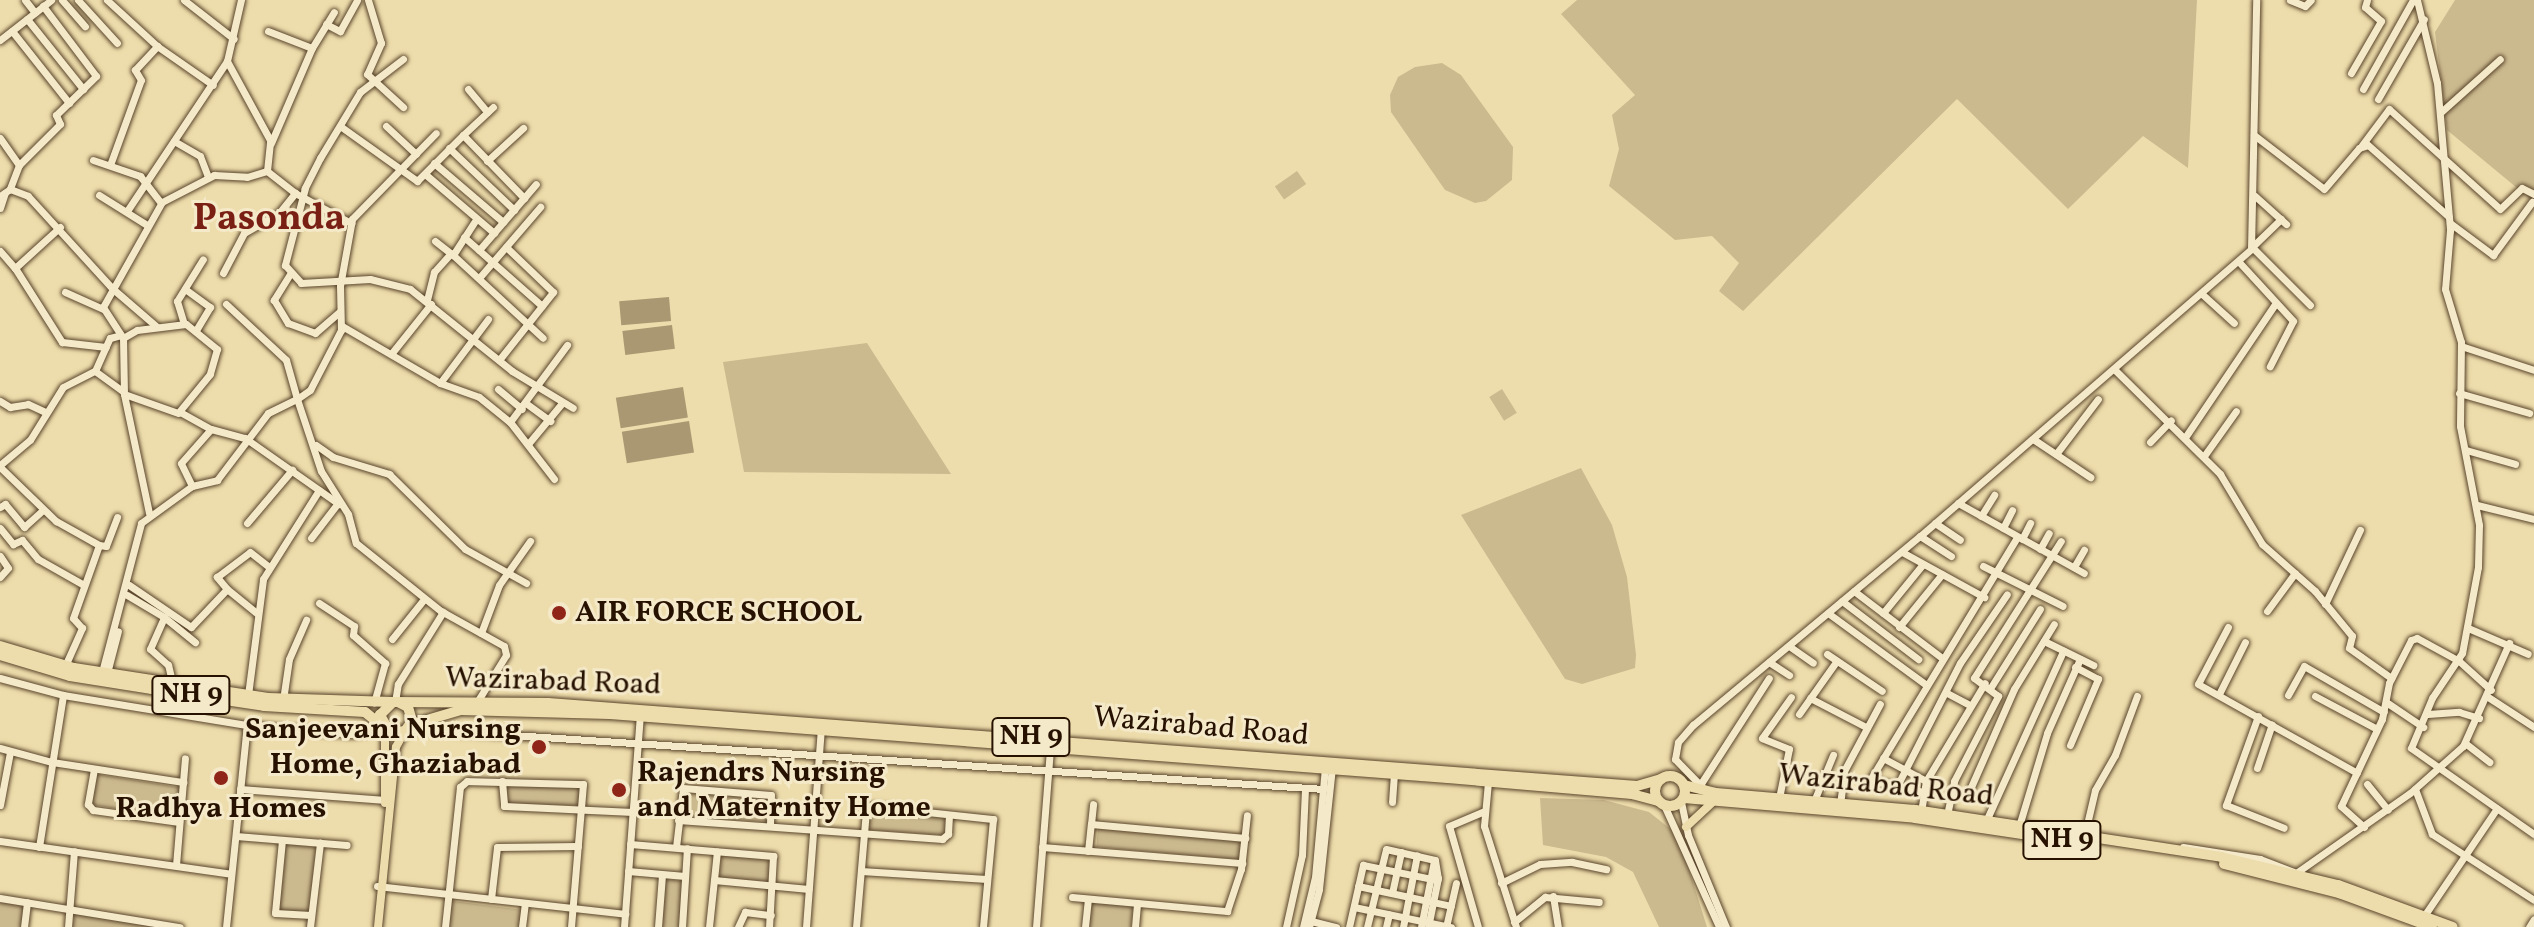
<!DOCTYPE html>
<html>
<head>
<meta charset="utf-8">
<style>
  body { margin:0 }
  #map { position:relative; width:2534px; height:927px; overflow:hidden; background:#eeddac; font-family:Vollkorn,serif }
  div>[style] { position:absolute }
  .green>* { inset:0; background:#ccba8f; transform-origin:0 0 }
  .water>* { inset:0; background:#aa9872; transform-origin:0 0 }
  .roads { filter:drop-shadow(0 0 2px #59442b) drop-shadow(0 0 2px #59442b) }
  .minor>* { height:7px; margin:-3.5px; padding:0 3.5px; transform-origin:3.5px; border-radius:3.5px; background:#f4e9c9 }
  .major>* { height:8px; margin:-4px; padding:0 4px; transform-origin:4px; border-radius:4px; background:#eeddac }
  .highway>* { height:10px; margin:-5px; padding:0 5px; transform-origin:5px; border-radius:5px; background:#eeddac }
  .highway>.ring { margin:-5px; padding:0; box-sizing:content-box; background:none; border:10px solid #eeddac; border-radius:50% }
  .dots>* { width:22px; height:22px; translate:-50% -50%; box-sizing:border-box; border:4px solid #f4e9c9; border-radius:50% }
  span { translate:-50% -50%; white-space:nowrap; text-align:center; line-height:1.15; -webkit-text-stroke:6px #f4e9c9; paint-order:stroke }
  .shield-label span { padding:2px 6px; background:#f4e9c9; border:2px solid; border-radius:6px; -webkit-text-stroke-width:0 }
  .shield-label { font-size:28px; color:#271100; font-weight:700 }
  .poi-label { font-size:30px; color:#271100; font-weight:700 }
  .left { translate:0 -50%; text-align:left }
  .right { translate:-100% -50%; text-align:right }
  .street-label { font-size:30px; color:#271100 }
  .district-label { font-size:38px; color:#7a1f14; font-weight:700 }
</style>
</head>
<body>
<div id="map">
  <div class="green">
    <i style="clip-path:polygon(1577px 0,2197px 0,2188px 168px,2143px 136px,2068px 209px,1957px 99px,1743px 311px,1719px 291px,1739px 263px,1712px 236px,1675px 240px,1609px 186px,1619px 149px,1612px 115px,1635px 95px,1561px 14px)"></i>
    <i style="clip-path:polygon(2455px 0,2534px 0,2534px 202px,2447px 130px,2435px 32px)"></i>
    <i style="clip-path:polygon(1442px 63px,1461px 75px,1513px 147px,1512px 180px,1486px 201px,1475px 203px,1445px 190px,1391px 112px,1390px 95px,1398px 77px,1415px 67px)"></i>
    <i style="left:1297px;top:171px;width:16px;height:27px;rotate:55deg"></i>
    <i style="clip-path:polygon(867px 343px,951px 474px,744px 472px,723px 362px)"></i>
    <i style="left:1502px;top:389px;width:28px;height:15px;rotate:58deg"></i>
    <i style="clip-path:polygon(1581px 468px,1612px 525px,1627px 577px,1636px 655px,1635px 668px,1582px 684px,1565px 679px,1461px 515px)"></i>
    <i style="left:95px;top:774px;width:88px;height:31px;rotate:9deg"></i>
    <i style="left:504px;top:783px;width:81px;height:21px;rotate:1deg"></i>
    <i style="left:683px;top:791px;width:89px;height:25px;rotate:4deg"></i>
    <i style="clip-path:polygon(1540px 798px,1604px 800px,1649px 812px,1678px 835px,1707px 927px,1659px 927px,1633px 872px,1606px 857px,1543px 845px)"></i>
    <i style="left:870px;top:812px;width:78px;height:18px;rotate:4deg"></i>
    <i style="left:1098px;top:828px;width:143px;height:19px;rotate:5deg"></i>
    <i style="left:286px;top:844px;width:30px;height:67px;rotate:6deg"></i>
    <i style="left:721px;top:854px;width:53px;height:24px;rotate:4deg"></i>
    <i style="left:665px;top:879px;width:19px;height:48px;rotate:6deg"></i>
    <i style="clip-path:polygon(0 901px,27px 905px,24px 927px,0 927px)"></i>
    <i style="clip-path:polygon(452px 901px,523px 910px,521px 927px,449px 927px)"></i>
    <i style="clip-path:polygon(1090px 902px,1133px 906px,1131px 927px,1088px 927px)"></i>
    <i style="clip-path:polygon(75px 912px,178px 927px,72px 927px)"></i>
  </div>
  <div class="water">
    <i style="left:669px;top:297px;width:24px;height:50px;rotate:85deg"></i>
    <i style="left:672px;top:325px;width:24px;height:50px;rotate:83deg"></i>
    <i style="left:683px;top:387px;width:31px;height:68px;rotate:81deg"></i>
    <i style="left:689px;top:421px;width:32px;height:68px;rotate:81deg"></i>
  </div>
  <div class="roads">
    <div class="minor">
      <i style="left:25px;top:0;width:16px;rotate:52deg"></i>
      <i style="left:62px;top:0;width:35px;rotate:49deg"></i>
      <i style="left:78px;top:0;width:58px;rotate:47.8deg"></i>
      <i style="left:107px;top:0;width:68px;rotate:42.6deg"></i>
      <i style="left:157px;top:46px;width:68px;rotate:34.9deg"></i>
      <i style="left:184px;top:0;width:63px;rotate:38deg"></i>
      <i style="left:368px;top:0;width:45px;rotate:73.2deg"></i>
      <i style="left:381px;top:43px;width:34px;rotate:114deg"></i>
      <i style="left:367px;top:74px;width:49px;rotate:42.5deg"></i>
      <i style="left:2290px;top:0;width:16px;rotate:22deg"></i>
      <i style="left:2305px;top:6px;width:8px;rotate:-45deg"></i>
      <i style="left:2417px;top:0;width:85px;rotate:76.5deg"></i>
      <i style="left:2437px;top:83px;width:148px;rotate:84.9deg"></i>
      <i style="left:2450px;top:230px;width:59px;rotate:94.8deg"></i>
      <i style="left:2445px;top:289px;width:55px;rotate:73.2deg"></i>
      <i style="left:2461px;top:342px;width:84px;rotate:90.7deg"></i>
      <i style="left:2460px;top:426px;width:101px;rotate:79.1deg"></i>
      <i style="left:2479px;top:525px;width:42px;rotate:91.4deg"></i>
      <i style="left:2478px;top:567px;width:87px;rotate:100.5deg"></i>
      <i style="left:2462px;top:653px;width:54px;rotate:123.7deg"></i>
      <i style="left:2432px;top:698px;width:54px;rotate:112.8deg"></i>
      <i style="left:2411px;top:748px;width:150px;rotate:35deg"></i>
      <i style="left:27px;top:19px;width:90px;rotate:51.3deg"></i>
      <i style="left:326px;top:24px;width:16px;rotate:27deg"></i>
      <i style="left:340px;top:31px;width:35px;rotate:-61deg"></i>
      <i style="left:12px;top:31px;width:92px;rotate:51.6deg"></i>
      <i style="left:268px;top:31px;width:47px;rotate:21.1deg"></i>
      <i style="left:0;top:40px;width:65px;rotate:-38.1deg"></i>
      <i style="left:403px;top:59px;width:54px;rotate:142.5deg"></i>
      <i style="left:360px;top:92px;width:77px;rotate:121.2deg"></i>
      <i style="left:320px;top:158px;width:34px;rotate:117deg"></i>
      <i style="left:305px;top:188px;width:80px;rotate:104.6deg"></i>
      <i style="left:285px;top:265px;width:24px;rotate:48deg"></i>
      <i style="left:301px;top:283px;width:69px;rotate:-3.3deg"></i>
      <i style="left:370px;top:279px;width:41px;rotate:14deg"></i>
      <i style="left:410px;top:289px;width:131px;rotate:38.8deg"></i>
      <i style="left:512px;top:371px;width:71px;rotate:31.2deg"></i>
      <i style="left:2351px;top:73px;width:60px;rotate:-60deg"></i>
      <i style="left:2381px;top:21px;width:21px;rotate:-139deg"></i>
      <i style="left:2365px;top:7px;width:7px;rotate:-74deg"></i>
      <i style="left:468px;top:89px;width:30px;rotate:50deg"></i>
      <i style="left:2363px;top:89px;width:102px;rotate:-60.7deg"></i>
      <i style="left:2378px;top:99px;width:92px;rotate:-60.1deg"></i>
      <i style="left:2441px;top:112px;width:79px;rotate:-41.9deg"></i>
      <i style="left:340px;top:126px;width:95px;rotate:35.5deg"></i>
      <i style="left:417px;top:181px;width:65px;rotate:-45deg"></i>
      <i style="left:463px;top:135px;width:88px;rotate:45.9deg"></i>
      <i style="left:386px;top:126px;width:41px;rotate:43deg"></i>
      <i style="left:463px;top:135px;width:41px;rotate:-43deg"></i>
      <i style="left:2254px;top:135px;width:88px;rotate:37.6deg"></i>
      <i style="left:2324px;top:189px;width:54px;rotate:-49.5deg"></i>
      <i style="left:2359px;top:148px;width:9px;rotate:-18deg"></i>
      <i style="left:2368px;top:145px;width:108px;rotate:41.6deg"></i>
      <i style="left:0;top:138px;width:33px;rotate:55deg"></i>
      <i style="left:19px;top:165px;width:26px;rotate:111deg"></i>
      <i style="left:10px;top:189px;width:12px;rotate:145deg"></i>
      <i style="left:174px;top:141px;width:30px;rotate:30deg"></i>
      <i style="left:200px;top:156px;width:22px;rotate:69deg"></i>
      <i style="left:271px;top:143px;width:103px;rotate:-66.7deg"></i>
      <i style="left:312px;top:48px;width:42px;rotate:-58.6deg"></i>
      <i style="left:2362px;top:145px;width:45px;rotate:-53.1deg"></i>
      <i style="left:2389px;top:109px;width:149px;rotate:42deg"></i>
      <i style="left:2500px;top:209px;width:30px;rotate:-44deg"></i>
      <i style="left:2522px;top:188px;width:13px;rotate:27deg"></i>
      <i style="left:449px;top:148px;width:90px;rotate:43.6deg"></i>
      <i style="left:93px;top:160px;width:50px;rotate:18.8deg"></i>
      <i style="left:140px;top:176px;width:34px;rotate:52deg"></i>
      <i style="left:487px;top:161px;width:49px;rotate:-42.5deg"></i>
      <i style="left:434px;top:163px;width:91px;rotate:40.5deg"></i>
      <i style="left:19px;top:165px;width:58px;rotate:-45deg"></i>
      <i style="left:60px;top:124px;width:10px;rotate:-114deg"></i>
      <i style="left:56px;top:115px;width:56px;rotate:-44.3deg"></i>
      <i style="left:96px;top:76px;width:88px;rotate:-127.1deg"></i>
      <i style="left:110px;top:165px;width:90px;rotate:-70deg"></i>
      <i style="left:141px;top:80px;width:12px;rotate:-121deg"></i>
      <i style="left:135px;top:70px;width:33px;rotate:-47deg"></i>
      <i style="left:267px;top:171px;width:36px;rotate:38deg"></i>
      <i style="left:295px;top:193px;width:64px;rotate:28.2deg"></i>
      <i style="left:425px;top:174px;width:91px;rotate:40.5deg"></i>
      <i style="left:10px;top:189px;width:19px;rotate:21deg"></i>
      <i style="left:28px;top:196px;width:126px;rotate:47.6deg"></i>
      <i style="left:113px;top:289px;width:58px;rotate:40.8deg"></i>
      <i style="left:99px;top:195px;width:57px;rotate:32deg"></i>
      <i style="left:2255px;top:196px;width:42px;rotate:42.1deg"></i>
      <i style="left:0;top:208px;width:16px;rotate:-72deg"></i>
      <i style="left:127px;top:211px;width:180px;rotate:-56.3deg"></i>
      <i style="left:227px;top:61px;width:63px;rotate:-77.1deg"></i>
      <i style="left:2281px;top:219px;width:40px;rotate:136deg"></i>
      <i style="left:2252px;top:247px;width:82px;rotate:45deg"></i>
      <i style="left:2450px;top:223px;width:54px;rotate:36.7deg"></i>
      <i style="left:2493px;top:255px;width:66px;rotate:-53.7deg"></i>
      <i style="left:60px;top:227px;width:61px;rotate:137.7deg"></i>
      <i style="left:15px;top:268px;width:88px;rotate:57.6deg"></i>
      <i style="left:62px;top:342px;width:44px;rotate:6.5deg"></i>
      <i style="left:464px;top:237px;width:104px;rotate:41.5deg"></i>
      <i style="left:435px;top:241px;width:23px;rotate:38deg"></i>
      <i style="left:453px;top:255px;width:40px;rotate:-57.1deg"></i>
      <i style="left:479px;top:250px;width:87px;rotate:-49.2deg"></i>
      <i style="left:0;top:251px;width:23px;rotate:49deg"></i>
      <i style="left:453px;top:255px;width:122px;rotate:42.7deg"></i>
      <i style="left:2239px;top:262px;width:80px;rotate:47.5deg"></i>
      <i style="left:2293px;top:321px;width:51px;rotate:117.1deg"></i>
      <i style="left:223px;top:273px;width:45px;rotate:-62.3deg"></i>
      <i style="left:244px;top:233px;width:40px;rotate:-29.7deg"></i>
      <i style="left:279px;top:213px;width:26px;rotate:-51deg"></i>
      <i style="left:290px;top:274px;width:31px;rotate:122deg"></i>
      <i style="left:274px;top:300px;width:27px;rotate:59deg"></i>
      <i style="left:288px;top:323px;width:29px;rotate:20deg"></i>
      <i style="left:315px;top:333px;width:33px;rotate:-41deg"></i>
      <i style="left:479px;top:278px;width:94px;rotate:-49.3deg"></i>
      <i style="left:185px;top:289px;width:31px;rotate:36deg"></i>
      <i style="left:210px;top:307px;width:27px;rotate:121deg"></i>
      <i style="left:65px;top:292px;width:42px;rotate:24.1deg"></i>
      <i style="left:2202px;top:294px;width:43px;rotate:42.2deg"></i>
      <i style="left:427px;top:300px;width:29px;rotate:-76deg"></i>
      <i style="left:434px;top:272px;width:25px;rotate:-48deg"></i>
      <i style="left:226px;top:304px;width:82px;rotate:43deg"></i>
      <i style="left:286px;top:360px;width:41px;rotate:74.2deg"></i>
      <i style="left:297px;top:399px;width:16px;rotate:-35deg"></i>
      <i style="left:310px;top:390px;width:68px;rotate:-62.7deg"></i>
      <i style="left:341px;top:330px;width:44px;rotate:-91.3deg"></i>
      <i style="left:340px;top:286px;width:68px;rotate:-79.8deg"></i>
      <i style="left:352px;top:219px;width:120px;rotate:-45.7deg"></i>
      <i style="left:184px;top:324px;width:24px;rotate:-107deg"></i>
      <i style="left:177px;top:301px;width:49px;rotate:-58.2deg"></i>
      <i style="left:342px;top:326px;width:113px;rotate:30.2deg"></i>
      <i style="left:440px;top:383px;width:41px;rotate:19.7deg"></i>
      <i style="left:479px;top:397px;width:40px;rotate:39deg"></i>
      <i style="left:510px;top:422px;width:72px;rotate:52.3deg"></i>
      <i style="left:123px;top:338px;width:16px;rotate:-30deg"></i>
      <i style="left:137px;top:330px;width:49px;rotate:-7deg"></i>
      <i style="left:186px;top:324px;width:40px;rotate:39deg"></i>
      <i style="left:217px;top:349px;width:26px;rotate:106deg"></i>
      <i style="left:210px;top:374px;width:50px;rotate:129.4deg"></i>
      <i style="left:178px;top:413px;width:57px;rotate:-160.6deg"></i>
      <i style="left:2461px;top:346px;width:77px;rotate:18.2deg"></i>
      <i style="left:391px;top:354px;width:64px;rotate:-51.3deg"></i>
      <i style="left:499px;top:360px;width:87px;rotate:-51.5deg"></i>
      <i style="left:553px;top:292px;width:65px;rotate:-136.2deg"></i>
      <i style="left:2115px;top:370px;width:148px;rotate:44.7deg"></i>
      <i style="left:2220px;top:474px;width:82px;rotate:59deg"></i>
      <i style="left:2262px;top:544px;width:71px;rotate:41.6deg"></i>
      <i style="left:2315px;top:591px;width:58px;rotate:50.6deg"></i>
      <i style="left:2352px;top:636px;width:12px;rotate:104deg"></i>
      <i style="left:2349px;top:648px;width:52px;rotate:35.5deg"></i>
      <i style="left:95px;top:371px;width:34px;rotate:36deg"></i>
      <i style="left:440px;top:383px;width:80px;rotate:-53.1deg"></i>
      <i style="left:498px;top:389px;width:31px;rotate:40deg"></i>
      <i style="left:2459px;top:393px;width:73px;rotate:15.9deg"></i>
      <i style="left:0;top:401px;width:12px;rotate:31deg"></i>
      <i style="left:10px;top:407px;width:18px;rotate:-9deg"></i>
      <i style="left:28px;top:404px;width:19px;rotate:25deg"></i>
      <i style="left:527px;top:404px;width:29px;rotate:36deg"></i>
      <i style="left:180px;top:412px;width:35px;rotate:29deg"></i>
      <i style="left:211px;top:429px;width:35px;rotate:15deg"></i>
      <i style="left:245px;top:438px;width:115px;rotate:35.1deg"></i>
      <i style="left:510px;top:422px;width:96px;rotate:-53.5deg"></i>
      <i style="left:2186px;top:436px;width:159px;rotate:-56deg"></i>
      <i style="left:2033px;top:439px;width:69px;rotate:33.7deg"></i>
      <i style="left:2150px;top:442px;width:30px;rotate:-46deg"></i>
      <i style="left:528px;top:444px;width:53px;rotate:-50.3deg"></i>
      <i style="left:316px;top:445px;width:21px;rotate:35deg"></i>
      <i style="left:333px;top:457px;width:59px;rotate:16.9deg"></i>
      <i style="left:389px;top:474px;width:107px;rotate:44.6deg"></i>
      <i style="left:465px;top:549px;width:70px;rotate:29.1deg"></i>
      <i style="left:2466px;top:450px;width:51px;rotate:15.9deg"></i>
      <i style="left:2056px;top:454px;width:69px;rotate:-52.6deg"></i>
      <i style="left:2204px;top:456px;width:55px;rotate:-54.6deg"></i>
      <i style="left:0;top:465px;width:39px;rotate:-40deg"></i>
      <i style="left:30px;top:440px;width:62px;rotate:-58.1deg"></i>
      <i style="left:63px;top:387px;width:36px;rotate:-27deg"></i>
      <i style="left:95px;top:371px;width:36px;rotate:-66deg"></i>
      <i style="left:110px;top:338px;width:11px;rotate:-15deg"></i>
      <i style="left:0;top:467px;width:78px;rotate:44deg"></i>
      <i style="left:56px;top:521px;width:49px;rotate:29.2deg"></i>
      <i style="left:99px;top:545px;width:7px;rotate:8deg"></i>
      <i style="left:106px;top:546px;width:31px;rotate:-69deg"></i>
      <i style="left:192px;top:486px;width:25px;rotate:-116deg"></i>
      <i style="left:181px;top:463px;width:45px;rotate:-48.6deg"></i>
      <i style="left:1958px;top:503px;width:144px;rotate:29.1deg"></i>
      <i style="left:2477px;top:505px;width:59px;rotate:13.8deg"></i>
      <i style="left:0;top:507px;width:6px;rotate:-31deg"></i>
      <i style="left:5px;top:504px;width:30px;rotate:50deg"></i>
      <i style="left:24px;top:527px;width:25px;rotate:-42deg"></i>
      <i style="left:149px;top:513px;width:122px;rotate:-101.9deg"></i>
      <i style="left:124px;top:394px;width:56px;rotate:-91deg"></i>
      <i style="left:123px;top:338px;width:37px;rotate:-123deg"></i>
      <i style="left:103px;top:307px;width:120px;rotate:-60.7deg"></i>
      <i style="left:162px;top:202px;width:59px;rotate:-27.4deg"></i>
      <i style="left:214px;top:175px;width:33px;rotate:3deg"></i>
      <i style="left:247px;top:177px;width:21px;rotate:-17deg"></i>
      <i style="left:267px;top:171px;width:31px;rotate:-84deg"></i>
      <i style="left:270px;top:140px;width:90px;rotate:-118.6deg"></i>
      <i style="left:1981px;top:516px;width:25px;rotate:-58deg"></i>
      <i style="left:247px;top:523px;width:70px;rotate:-49.7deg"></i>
      <i style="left:1935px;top:523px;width:30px;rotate:34deg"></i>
      <i style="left:0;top:528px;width:21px;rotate:51deg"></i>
      <i style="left:13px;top:544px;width:10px;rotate:-24deg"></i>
      <i style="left:22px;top:540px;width:25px;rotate:50deg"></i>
      <i style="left:38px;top:559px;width:53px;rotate:29.5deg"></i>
      <i style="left:2003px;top:528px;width:20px;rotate:-63deg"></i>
      <i style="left:1920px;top:536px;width:37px;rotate:33deg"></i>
      <i style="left:311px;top:538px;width:44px;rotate:-52.4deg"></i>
      <i style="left:2022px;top:539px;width:18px;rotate:-63deg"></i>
      <i style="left:2040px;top:549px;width:18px;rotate:-61deg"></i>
      <i style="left:1902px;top:552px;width:94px;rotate:28.8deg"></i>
      <i style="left:0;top:556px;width:14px;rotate:56deg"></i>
      <i style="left:8px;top:568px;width:12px;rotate:132deg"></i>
      <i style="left:1983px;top:566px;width:89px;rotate:26.6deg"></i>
      <i style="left:2074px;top:567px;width:20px;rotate:-60deg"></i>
      <i style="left:129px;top:585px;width:75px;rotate:34.1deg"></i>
      <i style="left:191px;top:627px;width:52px;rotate:-46.5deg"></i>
      <i style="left:227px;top:589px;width:38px;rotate:39deg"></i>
      <i style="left:227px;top:589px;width:16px;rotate:-130deg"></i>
      <i style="left:217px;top:577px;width:41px;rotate:-37.1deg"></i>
      <i style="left:250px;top:552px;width:23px;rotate:38deg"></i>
      <i style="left:1854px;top:591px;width:111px;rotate:37.3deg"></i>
      <i style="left:127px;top:595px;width:43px;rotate:30.7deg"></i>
      <i style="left:1842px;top:601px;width:96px;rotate:37.3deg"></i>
      <i style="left:319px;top:603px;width:42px;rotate:33.3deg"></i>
      <i style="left:354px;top:626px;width:9px;rotate:96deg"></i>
      <i style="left:353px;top:635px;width:43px;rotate:41.2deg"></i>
      <i style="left:385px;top:663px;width:41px;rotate:105.4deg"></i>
      <i style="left:2325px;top:604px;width:82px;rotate:-64.7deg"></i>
      <i style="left:2267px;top:611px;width:47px;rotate:-53.6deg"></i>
      <i style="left:1828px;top:613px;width:120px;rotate:36.2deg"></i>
      <i style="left:1883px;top:613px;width:63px;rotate:-50.8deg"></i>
      <i style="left:1899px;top:627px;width:68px;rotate:-50.9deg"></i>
      <i style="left:2228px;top:627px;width:64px;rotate:117.8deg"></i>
      <i style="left:2198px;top:684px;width:182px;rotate:29.2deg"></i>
      <i style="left:2468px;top:628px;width:65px;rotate:23.4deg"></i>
      <i style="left:481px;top:633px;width:51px;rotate:-69.4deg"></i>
      <i style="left:499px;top:585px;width:54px;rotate:-54.8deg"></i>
      <i style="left:392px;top:639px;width:51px;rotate:-51.3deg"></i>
      <i style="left:2044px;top:641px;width:55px;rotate:26.1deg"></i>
      <i style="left:1789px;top:646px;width:29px;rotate:35deg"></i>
      <i style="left:1827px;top:654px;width:66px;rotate:33.9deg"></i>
      <i style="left:1769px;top:662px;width:24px;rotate:33deg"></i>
      <i style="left:65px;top:666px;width:42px;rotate:-65.9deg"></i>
      <i style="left:82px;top:628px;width:13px;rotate:-132deg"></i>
      <i style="left:73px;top:618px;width:77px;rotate:-70.4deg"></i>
      <i style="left:102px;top:672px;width:154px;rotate:-75.3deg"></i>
      <i style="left:141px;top:523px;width:63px;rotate:-36deg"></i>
      <i style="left:192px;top:486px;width:26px;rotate:-13deg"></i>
      <i style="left:217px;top:480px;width:84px;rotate:-52.7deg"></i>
      <i style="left:268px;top:413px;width:32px;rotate:-26deg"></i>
      <i style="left:297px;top:399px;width:76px;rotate:71.6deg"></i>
      <i style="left:321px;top:471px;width:51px;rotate:57.9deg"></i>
      <i style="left:348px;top:514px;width:30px;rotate:75deg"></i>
      <i style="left:356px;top:543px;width:109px;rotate:38.7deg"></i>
      <i style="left:441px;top:611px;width:72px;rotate:29.1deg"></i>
      <i style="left:504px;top:646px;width:9px;rotate:77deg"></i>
      <i style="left:506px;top:655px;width:55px;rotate:121.7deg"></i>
      <i style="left:107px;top:673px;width:43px;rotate:-75.3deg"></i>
      <i style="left:0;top:678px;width:65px;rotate:15.1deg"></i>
      <i style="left:63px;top:695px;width:186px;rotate:9.3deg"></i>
      <i style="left:247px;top:725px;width:104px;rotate:4.9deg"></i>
      <i style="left:351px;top:734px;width:33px;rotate:-9deg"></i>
      <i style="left:173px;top:686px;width:22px;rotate:-103deg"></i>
      <i style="left:168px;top:665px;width:24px;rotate:-138deg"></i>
      <i style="left:150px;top:649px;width:35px;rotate:-66deg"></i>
      <i style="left:164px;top:617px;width:40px;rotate:39deg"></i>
      <i style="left:1991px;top:687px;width:92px;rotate:-57.9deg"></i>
      <i style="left:1947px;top:693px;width:27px;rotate:28deg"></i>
      <i style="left:2219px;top:694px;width:58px;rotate:-63.4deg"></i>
      <i style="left:248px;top:695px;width:117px;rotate:-82.6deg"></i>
      <i style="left:263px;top:579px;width:105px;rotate:-57.8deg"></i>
      <i style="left:2288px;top:695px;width:33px;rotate:-61deg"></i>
      <i style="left:2304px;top:666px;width:92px;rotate:29.9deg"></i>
      <i style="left:2315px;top:696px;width:70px;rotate:28deg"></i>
      <i style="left:2488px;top:697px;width:55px;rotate:33.1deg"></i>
      <i style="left:1810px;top:698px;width:63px;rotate:27.4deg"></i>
      <i style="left:283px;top:700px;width:41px;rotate:-81.7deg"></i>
      <i style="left:289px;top:659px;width:43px;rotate:-66.4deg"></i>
      <i style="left:395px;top:702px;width:18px;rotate:-81deg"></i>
      <i style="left:398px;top:684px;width:85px;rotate:-58deg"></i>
      <i style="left:2386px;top:702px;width:45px;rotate:34deg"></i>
      <i style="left:1799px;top:714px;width:64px;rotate:-54.6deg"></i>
      <i style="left:2428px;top:714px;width:31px;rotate:-4deg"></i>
      <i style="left:2459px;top:712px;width:21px;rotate:17deg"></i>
      <i style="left:2258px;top:716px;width:95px;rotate:109.8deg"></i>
      <i style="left:2226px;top:805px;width:62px;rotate:21.6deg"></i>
      <i style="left:408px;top:728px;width:917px;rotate:3.81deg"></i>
      <i style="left:2465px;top:743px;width:31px;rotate:38deg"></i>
      <i style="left:2070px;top:745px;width:72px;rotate:-67deg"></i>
      <i style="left:2098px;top:679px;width:26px;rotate:-152deg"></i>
      <i style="left:0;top:748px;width:54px;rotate:15.1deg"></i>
      <i style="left:52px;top:762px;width:133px;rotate:8.7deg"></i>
      <i style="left:1883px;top:758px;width:49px;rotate:28.1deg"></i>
      <i style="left:2257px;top:768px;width:46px;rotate:-71.2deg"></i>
      <i style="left:94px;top:769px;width:36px;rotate:100deg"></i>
      <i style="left:88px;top:804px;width:8px;rotate:50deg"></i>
      <i style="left:93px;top:810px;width:87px;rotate:7.9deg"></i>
      <i style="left:502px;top:781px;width:25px;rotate:85deg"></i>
      <i style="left:504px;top:806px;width:129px;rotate:2.7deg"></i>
      <i style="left:1488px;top:782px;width:44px;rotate:95.2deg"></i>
      <i style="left:1484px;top:826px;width:106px;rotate:72.4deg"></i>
      <i style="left:2367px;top:784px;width:33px;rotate:51deg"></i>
      <i style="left:1700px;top:785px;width:127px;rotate:-57.2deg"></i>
      <i style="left:1897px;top:786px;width:138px;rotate:-62.9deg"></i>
      <i style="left:1960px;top:663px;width:83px;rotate:-55.7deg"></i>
      <i style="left:1971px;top:787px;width:107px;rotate:-66.3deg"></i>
      <i style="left:2014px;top:689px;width:76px;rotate:-58.4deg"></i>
      <i style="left:240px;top:789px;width:146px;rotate:4.3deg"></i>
      <i style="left:2415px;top:789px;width:48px;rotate:69.3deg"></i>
      <i style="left:2432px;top:834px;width:121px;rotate:32.9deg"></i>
      <i style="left:1705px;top:790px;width:43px;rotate:-134.1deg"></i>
      <i style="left:1675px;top:759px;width:17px;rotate:-80deg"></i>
      <i style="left:1678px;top:742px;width:23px;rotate:-49deg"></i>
      <i style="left:1693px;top:725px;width:295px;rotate:-39.8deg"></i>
      <i style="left:1920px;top:536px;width:438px;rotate:-40.9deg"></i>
      <i style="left:2251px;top:249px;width:249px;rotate:-88.8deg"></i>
      <i style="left:1923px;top:792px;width:54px;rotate:-167.2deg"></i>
      <i style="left:1870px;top:780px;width:284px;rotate:-58.8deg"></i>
      <i style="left:1779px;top:798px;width:50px;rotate:-78.5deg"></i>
      <i style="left:1789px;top:749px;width:29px;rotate:-158deg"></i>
      <i style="left:1762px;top:738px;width:50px;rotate:-54.7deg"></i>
      <i style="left:1814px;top:801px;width:50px;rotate:-67.6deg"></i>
      <i style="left:1392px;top:802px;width:27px;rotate:-86deg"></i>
      <i style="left:1681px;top:802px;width:34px;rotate:78deg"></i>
      <i style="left:1688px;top:835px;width:100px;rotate:67.6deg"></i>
      <i style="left:0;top:805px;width:54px;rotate:-79.3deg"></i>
      <i style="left:1664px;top:805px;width:134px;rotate:65.7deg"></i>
      <i style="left:1840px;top:805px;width:34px;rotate:-83deg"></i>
      <i style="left:1844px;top:771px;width:76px;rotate:-61.8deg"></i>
      <i style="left:1921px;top:812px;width:31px;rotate:-81deg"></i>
      <i style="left:1926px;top:781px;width:114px;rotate:-59deg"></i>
      <i style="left:1947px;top:815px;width:35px;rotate:-78deg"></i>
      <i style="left:1954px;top:781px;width:96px;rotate:-62.6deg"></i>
      <i style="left:1998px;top:696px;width:30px;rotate:-143deg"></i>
      <i style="left:1974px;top:678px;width:162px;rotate:-57.6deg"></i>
      <i style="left:678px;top:820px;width:265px;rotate:4.1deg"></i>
      <i style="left:942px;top:839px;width:8px;rotate:-40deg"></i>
      <i style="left:948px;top:834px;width:19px;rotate:-87deg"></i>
      <i style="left:1986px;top:821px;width:187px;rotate:-65.6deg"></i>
      <i style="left:1091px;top:824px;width:20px;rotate:-84deg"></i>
      <i style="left:2019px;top:826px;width:97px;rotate:-73.2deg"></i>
      <i style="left:2047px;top:733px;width:81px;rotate:-66deg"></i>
      <i style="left:2364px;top:827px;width:31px;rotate:-138deg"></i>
      <i style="left:2341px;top:806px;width:96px;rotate:-64.8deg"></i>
      <i style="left:2382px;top:719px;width:37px;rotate:-79deg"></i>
      <i style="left:2389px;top:683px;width:48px;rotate:-62.9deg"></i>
      <i style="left:2411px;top:640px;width:6px;rotate:-18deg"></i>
      <i style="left:2417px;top:638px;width:48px;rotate:28.7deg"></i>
      <i style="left:2459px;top:661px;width:43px;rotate:42.2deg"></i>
      <i style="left:236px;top:836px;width:111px;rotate:4.6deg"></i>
      <i style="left:2084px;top:837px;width:48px;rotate:-76.8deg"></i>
      <i style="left:2095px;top:790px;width:40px;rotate:-60.3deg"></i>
      <i style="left:2115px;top:755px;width:63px;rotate:-69.6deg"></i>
      <i style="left:282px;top:840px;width:73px;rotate:95.5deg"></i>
      <i style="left:275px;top:913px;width:36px;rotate:3deg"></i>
      <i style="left:0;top:841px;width:233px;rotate:8.1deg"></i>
      <i style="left:630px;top:844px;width:144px;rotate:4.8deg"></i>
      <i style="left:773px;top:856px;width:71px;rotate:93.2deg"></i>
      <i style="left:39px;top:847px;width:154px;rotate:-81deg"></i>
      <i style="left:676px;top:847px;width:59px;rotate:-83.2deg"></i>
      <i style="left:683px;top:788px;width:88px;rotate:4.5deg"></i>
      <i style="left:771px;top:795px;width:31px;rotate:92deg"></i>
      <i style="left:1042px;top:847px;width:201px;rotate:4.6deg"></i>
      <i style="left:2183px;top:847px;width:78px;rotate:8.9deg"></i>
      <i style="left:2260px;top:859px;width:39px;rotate:21deg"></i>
      <i style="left:1088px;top:851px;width:27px;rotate:-84deg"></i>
      <i style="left:1091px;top:824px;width:155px;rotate:5.2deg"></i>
      <i style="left:176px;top:865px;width:107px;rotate:-85.2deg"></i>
      <i style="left:628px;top:871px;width:57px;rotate:5deg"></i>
      <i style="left:861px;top:871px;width:126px;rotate:3.6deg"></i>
      <i style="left:2296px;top:873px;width:139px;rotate:-35.1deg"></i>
      <i style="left:2410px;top:793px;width:71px;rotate:-41.6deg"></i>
      <i style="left:2463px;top:746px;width:113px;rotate:-65.9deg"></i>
      <i style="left:714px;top:880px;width:95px;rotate:5.4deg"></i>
      <i style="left:1501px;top:883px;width:43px;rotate:-26deg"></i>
      <i style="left:1540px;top:864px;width:32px;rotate:-4deg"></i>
      <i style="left:1572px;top:862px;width:35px;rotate:12deg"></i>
      <i style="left:377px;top:886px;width:250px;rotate:6.4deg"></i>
      <i style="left:1358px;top:886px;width:95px;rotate:12.1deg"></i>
      <i style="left:1392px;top:893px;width:42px;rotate:-77.6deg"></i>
      <i style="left:1553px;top:896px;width:31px;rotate:81deg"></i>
      <i style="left:1072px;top:897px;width:156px;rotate:5.2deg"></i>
      <i style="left:1227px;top:911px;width:44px;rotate:-71.6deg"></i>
      <i style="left:1241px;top:869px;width:54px;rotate:-83.7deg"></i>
      <i style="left:0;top:898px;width:182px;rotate:9.2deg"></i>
      <i style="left:491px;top:899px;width:52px;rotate:-83.4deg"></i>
      <i style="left:497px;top:847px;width:81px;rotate:-0.7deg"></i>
      <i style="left:1354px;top:907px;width:99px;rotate:11.7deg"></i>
      <i style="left:2424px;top:916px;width:130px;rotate:-55.9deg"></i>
      <i style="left:1307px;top:920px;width:30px;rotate:14deg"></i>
      <i style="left:1514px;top:922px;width:40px;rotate:-39deg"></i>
      <i style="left:1545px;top:897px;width:54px;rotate:5.3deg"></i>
      <i style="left:24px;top:927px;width:25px;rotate:-83deg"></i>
      <i style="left:68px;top:927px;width:76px;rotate:-85.5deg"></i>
      <i style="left:226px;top:927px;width:203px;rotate:-84.1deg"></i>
      <i style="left:310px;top:927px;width:85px;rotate:-83.2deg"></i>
      <i style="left:445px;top:927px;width:141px;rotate:-83.9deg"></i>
      <i style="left:460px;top:787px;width:9px;rotate:-41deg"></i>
      <i style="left:467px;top:781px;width:116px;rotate:1.5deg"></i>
      <i style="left:583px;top:784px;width:144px;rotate:94.8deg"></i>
      <i style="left:522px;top:927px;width:24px;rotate:-83deg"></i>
      <i style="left:624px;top:927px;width:212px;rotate:-85.7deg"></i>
      <i style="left:658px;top:927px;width:52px;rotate:-85.6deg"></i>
      <i style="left:682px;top:927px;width:79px;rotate:-86.4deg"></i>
      <i style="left:709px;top:927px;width:76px;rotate:-84deg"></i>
      <i style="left:738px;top:927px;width:17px;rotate:-65deg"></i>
      <i style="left:745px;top:912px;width:26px;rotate:7deg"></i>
      <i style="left:806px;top:927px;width:202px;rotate:-85.7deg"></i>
      <i style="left:856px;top:927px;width:117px;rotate:-85.1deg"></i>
      <i style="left:866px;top:810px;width:6px;rotate:-39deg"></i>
      <i style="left:871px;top:806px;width:123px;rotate:6.1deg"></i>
      <i style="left:993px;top:819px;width:108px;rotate:95.3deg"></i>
      <i style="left:1036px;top:927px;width:180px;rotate:-85.5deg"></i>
      <i style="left:1085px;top:927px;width:28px;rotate:-84deg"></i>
      <i style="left:1135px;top:927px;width:24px;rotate:-85deg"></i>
      <i style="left:1286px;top:927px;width:74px;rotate:-77.5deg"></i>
      <i style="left:1302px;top:855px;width:67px;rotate:-87.4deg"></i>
      <i style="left:1303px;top:927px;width:51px;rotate:-76.5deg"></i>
      <i style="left:1315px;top:877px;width:110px;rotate:-84.8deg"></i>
      <i style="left:1309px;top:927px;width:39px;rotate:-75deg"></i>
      <i style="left:1319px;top:889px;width:122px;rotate:-83.9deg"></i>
      <i style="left:1349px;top:927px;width:64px;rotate:-77.3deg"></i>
      <i style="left:1363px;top:865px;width:76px;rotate:11.5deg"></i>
      <i style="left:1367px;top:927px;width:80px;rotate:-76.3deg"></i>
      <i style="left:1386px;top:849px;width:50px;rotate:12.7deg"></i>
      <i style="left:1435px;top:860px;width:18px;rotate:81deg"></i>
      <i style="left:1438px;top:878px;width:50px;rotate:101.5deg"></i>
      <i style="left:1386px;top:927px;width:13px;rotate:-77deg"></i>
      <i style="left:1403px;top:927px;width:73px;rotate:-79deg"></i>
      <i style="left:1421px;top:927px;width:67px;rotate:-78.9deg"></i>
      <i style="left:1446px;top:927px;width:45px;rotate:-77.2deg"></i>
      <i style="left:1478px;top:927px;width:105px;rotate:-106deg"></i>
      <i style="left:1449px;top:826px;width:36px;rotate:-23deg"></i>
      <i style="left:2529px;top:927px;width:9px;rotate:-58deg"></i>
    </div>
    <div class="major">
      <i style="left:385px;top:730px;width:73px;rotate:90deg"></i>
      <i style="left:1686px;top:827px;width:37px;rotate:-43deg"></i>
      <i style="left:378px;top:927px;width:181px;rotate:-84.3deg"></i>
      <i style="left:396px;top:747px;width:18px;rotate:-61deg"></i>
    </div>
    <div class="highway">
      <i style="left:0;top:646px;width:77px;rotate:16.6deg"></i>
      <i style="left:74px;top:668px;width:196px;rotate:8.8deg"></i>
      <i style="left:268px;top:698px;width:124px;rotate:1.8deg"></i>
      <i style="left:0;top:655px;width:73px;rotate:16.7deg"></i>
      <i style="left:70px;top:676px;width:83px;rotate:9deg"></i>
      <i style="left:152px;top:689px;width:113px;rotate:8.6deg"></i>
      <i style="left:264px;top:706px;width:101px;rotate:3.4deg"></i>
      <i style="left:365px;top:712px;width:21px;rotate:39deg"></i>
      <i style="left:400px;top:703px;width:9px;rotate:27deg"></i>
      <i style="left:408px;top:707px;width:15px;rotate:74deg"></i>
      <i style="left:412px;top:721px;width:12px;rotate:125deg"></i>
      <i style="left:405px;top:731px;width:15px;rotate:172deg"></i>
      <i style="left:390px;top:733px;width:21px;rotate:-119deg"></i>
      <i style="left:380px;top:715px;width:18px;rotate:-45deg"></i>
      <i style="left:393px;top:702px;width:155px;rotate:0.4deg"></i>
      <i style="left:548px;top:703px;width:1092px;rotate:4.36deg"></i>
      <i style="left:1637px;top:786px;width:25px;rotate:-16deg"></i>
      <i style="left:410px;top:725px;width:53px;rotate:-16.4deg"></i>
      <i style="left:461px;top:710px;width:149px;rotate:1.5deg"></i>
      <i style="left:610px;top:714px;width:840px;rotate:4.37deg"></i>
      <i style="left:1448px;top:778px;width:185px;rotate:5deg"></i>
      <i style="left:1632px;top:794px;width:28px;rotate:15deg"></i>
      <i class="ring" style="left:1655px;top:776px;width:20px;height:20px"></i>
      <i style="left:1684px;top:785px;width:32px;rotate:14deg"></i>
      <i style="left:1715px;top:793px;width:201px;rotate:4.9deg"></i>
      <i style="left:1915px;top:810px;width:310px;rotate:8.7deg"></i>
      <i style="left:2221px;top:857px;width:120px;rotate:13.5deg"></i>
      <i style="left:2338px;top:885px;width:122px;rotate:20.1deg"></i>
      <i style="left:1684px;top:798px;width:232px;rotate:4.9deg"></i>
      <i style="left:1915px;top:818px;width:176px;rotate:8.5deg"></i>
      <i style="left:2224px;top:864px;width:119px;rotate:14.2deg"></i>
      <i style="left:2339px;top:893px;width:99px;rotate:20.1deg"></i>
    </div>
  </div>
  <div class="dots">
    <i style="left:559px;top:613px;background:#8f2418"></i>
    <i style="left:539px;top:747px;background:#8f2418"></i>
    <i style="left:221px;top:778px;background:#8f2418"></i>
    <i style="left:619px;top:790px;background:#8f2418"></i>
  </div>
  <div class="shield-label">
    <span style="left:191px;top:695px">NH 9</span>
    <span style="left:1031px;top:737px">NH 9</span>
    <span style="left:2062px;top:840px">NH 9</span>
  </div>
  <div class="poi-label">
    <span class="left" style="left:575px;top:613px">AIR FORCE SCHOOL</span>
    <span class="right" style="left:521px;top:747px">Sanjeevani Nursing<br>Home, Ghaziabad</span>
    <span class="left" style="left:637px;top:790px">Rajendrs Nursing<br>and Maternity Home</span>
    <span style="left:221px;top:809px">Radhya Homes</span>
  </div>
  <div class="street-label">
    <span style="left:553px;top:682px;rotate:2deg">Wazirabad Road</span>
    <span style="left:1201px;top:727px;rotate:5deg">Wazirabad Road</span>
    <span style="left:1886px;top:786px;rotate:6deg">Wazirabad Road</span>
  </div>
  <div class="district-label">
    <span style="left:269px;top:220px">Pasonda</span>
  </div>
</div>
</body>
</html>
